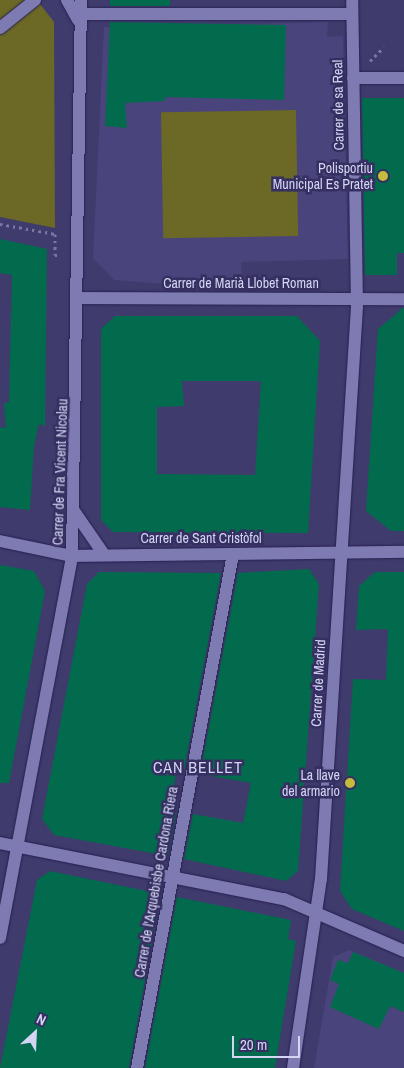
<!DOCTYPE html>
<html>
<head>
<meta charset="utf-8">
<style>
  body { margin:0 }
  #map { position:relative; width:404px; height:1068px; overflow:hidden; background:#3f3b6d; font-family:"Archivo Narrow",sans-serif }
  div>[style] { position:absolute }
  .built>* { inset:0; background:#49447c }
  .green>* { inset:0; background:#6c6826; transform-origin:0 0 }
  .building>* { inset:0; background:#026b4d; transform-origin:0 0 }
  .path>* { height:3px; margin-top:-1.5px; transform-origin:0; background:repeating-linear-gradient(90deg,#7a78a2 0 2.5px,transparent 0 6.5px) }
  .roads { filter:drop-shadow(0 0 1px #272050) drop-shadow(0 0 1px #272050) }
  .minor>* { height:12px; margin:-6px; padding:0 6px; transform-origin:6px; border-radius:6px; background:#7e7bb3 }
  .dots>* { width:14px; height:14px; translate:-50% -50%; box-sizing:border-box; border:2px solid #353061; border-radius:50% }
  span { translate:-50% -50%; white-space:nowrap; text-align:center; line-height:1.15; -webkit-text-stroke:5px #353061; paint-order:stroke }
  .street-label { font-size:14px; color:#d4d4f3 }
  .poi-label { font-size:14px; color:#d4d4f3 }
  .right { translate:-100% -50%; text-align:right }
  .quarter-label { font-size:16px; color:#d4d4f3; letter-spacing:1px }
  .north { position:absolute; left:10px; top:1008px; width:50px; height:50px; -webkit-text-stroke:4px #353061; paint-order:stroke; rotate:25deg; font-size:14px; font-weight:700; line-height:20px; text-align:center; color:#d4d4f3 }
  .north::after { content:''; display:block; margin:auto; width:18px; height:22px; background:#d4d4f3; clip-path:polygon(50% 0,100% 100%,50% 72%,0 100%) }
  .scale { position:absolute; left:232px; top:1036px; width:68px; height:22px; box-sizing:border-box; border:2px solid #d4d4f3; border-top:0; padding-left:6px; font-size:15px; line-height:18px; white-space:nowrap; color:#d4d4f3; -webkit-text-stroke:4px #353061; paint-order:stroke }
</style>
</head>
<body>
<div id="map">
  <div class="built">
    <i style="clip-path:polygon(328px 22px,327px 37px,343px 36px,348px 259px,241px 262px,243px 290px,114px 280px,93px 258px,104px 27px)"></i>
    <i style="clip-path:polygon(349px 950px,404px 973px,404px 1068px,314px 1068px,333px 957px)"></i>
  </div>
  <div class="green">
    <i style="clip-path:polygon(0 0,37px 0,54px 22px,55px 228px,0 217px)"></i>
    <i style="left:296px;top:110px;width:126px;height:135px;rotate:89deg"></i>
  </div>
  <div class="building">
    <i style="left:110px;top:0;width:60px;height:6px"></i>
    <i style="clip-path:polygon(110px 22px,286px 25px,284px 100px,165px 97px,165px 101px,125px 103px,127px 128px,105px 126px)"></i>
    <i style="clip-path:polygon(362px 98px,404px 98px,404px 253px,397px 253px,397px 275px,365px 275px)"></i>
    <i style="clip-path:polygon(0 239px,47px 249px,45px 426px,39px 424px,34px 446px,30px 510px,0 507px,0 427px,6px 428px,4px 403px,9px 403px,12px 275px,0 273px)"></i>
    <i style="clip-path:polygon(404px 307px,404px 531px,391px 531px,366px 511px,378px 329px)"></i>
    <i style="clip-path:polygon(evenodd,115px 316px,297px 316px,320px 341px,308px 533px,113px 532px,101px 520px,101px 329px,115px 316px,182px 381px,261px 381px,255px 475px,157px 474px,157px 407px,184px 406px,182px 381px)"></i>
    <i style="clip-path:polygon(0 565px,34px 571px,45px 591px,9px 783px,0 783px)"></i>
    <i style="clip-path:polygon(309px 569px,319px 584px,298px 871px,286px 881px,184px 859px,193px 814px,243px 823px,251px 783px,200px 774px,238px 573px)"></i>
    <i style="clip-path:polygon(99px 572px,221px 573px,184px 771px,177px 770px,169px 810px,177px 811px,168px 856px,54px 835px,42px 819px,87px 584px)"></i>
    <i style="clip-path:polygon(375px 572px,404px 572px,404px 931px,352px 909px,340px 891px,353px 679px,386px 680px,388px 629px,356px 630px,359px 586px)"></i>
    <i style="clip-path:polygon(50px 871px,161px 894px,129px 1068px,0 1068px,37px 880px)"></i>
    <i style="clip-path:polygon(177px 897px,291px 920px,288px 939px,296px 941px,275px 1068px,145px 1068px)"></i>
    <i style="clip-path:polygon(353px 952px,404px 973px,404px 1012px,390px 1006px,379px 1029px,330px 1007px,339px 984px,330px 980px,338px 960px,348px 963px)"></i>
  </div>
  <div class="path">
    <i style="left:370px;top:61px;width:20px;rotate:-45deg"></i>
    <i style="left:0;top:224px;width:56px;rotate:10.3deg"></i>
    <i style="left:55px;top:234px;width:21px;rotate:90deg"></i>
    <i style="left:55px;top:255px;width:6px"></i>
  </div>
  <div class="roads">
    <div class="minor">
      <i style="left:67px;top:0;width:23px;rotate:61deg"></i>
      <i style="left:75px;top:14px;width:276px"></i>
      <i style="left:0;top:28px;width:45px;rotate:-38.7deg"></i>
      <i style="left:353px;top:78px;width:51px"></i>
      <i style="left:79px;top:298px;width:325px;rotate:0.2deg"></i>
      <i style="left:74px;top:511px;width:51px;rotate:55.4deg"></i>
      <i style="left:0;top:541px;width:74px;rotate:11.8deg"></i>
      <i style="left:72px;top:556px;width:332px;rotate:-0.7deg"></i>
      <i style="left:0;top:843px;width:289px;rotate:11.2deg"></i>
      <i style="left:284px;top:899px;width:131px;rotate:23.4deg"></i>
      <i style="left:0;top:938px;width:389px;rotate:-79.3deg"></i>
      <i style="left:72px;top:556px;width:556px;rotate:-89.07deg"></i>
      <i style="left:137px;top:1068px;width:523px;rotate:-79.42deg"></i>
      <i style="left:293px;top:1068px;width:191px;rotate:-81.6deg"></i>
      <i style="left:321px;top:879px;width:574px;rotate:-86.4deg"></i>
      <i style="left:357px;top:306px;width:306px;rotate:-90.9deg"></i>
    </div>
  </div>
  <div class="dots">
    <i style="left:383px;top:176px;background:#c4bc3d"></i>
    <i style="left:350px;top:783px;background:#c4bc3d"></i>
  </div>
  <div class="street-label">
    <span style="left:338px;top:105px;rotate:-91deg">Carrer de sa Real</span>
    <span style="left:241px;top:283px">Carrer de Marià Llobet Roman</span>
    <span style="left:60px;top:472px;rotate:-88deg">Carrer de Fra Vicent Nicolau</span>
    <span style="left:201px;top:538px">Carrer de Sant Cristòfol</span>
    <span style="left:318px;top:683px;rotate:-87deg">Carrer de Madrid</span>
    <span style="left:156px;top:882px;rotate:-80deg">Carrer de l'Arquebisbe Cardona Riera</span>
  </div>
  <div class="poi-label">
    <span class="right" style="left:373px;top:176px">Polisportiu<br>Municipal Es Pratet</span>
    <span class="right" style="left:340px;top:783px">La llave<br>del armario</span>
  </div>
  <div class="quarter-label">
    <span style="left:198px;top:767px">CAN BELLET</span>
  </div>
  <div class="north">N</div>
  <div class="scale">20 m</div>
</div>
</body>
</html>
